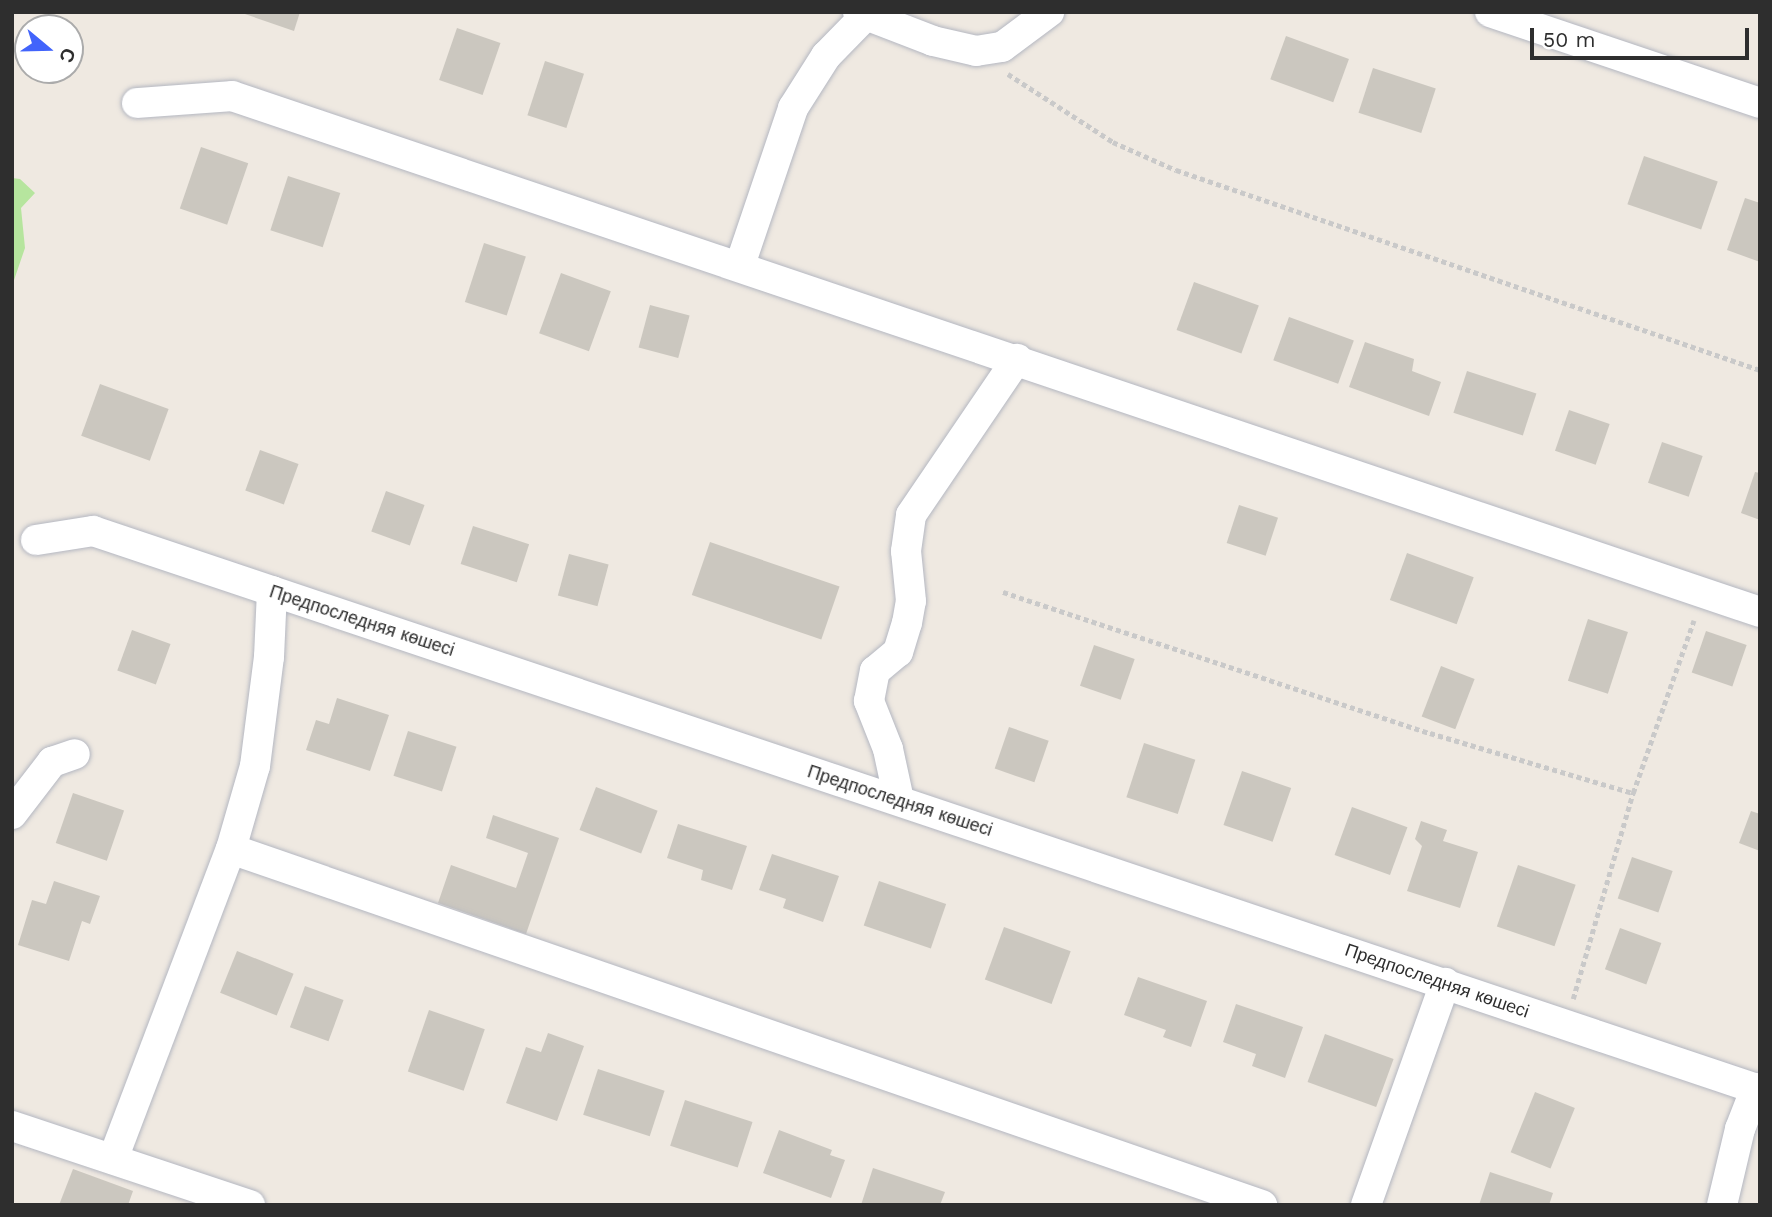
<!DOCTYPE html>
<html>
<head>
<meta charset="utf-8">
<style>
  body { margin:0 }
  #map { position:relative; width:1772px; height:1217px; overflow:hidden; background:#efe9e1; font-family:"Work Sans",sans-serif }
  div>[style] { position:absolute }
  .green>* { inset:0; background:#b6e59e }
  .building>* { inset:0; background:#cbc7bf; transform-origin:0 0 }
  .path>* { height:4.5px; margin-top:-2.25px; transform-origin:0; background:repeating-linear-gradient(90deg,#c9c9c9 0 5px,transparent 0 8.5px) }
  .roads { filter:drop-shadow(0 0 2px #b4b7c1) drop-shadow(0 0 2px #b4b7c1) }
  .minor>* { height:30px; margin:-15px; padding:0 15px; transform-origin:15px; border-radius:15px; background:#fff }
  span { translate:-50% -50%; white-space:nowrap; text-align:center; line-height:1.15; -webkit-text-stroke:6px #fff; paint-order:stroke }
  .street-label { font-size:18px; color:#2e2e2e }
  .frame { position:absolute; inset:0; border:14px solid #2e2e2e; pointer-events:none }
  .north { position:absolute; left:14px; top:14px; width:70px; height:70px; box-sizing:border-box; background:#fff; border:2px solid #ababab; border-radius:50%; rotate:109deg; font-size:19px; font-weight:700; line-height:28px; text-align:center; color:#2e2e2e }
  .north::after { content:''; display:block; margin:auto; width:24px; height:32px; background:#4264fb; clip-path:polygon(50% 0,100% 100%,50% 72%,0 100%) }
  .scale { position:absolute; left:1530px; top:28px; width:219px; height:32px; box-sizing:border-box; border:4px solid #2e2e2e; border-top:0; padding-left:9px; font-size:21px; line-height:24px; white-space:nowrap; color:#2e2e2e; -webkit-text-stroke:5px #fff; paint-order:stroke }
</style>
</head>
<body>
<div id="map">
  <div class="green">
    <i style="clip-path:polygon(12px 178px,20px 179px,35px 193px,21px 208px,25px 248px,12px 286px)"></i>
  </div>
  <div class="building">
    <i style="clip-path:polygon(239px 12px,300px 12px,294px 31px)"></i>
    <i style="left:457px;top:28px;width:46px;height:55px;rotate:19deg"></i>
    <i style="left:1286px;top:36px;width:67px;height:46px;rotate:20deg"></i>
    <i style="left:545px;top:61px;width:41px;height:57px;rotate:18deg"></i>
    <i style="left:1373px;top:68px;width:66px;height:47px;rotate:18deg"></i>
    <i style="left:201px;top:147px;width:50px;height:65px;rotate:19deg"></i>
    <i style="left:1644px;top:156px;width:78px;height:51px;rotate:19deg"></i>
    <i style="left:288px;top:176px;width:55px;height:57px;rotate:18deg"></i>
    <i style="clip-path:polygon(1745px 198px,1760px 203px,1760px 262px,1727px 250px)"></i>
    <i style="left:484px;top:243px;width:44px;height:62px;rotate:18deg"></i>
    <i style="left:561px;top:273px;width:53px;height:64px;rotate:20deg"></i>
    <i style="left:1194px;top:282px;width:69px;height:51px;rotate:20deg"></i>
    <i style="left:650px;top:305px;width:41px;height:44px;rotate:15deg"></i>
    <i style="left:1289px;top:317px;width:69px;height:46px;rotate:20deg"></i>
    <i style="clip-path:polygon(1365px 342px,1414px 359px,1412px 371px,1441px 382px,1429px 416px,1349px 387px)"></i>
    <i style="left:1467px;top:371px;width:73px;height:44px;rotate:18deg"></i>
    <i style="left:100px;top:384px;width:73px;height:55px;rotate:20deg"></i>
    <i style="left:1569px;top:410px;width:43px;height:43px;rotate:19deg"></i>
    <i style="left:1662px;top:442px;width:43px;height:43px;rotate:19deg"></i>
    <i style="left:260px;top:450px;width:41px;height:43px;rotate:20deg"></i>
    <i style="clip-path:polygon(1755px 472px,1760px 473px,1760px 520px,1741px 513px)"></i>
    <i style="left:386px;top:491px;width:41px;height:43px;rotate:20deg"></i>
    <i style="left:1239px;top:505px;width:41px;height:40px;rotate:18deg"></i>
    <i style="left:473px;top:526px;width:59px;height:40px;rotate:18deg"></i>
    <i style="left:710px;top:542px;width:137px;height:56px;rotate:19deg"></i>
    <i style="left:1407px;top:553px;width:71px;height:50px;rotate:20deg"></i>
    <i style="left:569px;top:554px;width:41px;height:43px;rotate:15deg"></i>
    <i style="left:1588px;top:619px;width:42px;height:65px;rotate:18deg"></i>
    <i style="left:132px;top:630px;width:41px;height:43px;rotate:20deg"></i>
    <i style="left:1706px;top:631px;width:43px;height:44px;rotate:19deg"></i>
    <i style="left:1094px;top:645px;width:43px;height:43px;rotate:19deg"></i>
    <i style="left:1441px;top:666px;width:36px;height:54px;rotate:21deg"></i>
    <i style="clip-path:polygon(337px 698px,389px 715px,370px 771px,306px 750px,316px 720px,329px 724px)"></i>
    <i style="left:1009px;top:727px;width:42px;height:44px;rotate:19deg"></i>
    <i style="left:408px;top:731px;width:51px;height:47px;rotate:18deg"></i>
    <i style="left:1144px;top:743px;width:54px;height:57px;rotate:18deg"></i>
    <i style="left:1242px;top:771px;width:52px;height:57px;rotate:19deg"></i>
    <i style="left:596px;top:787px;width:66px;height:46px;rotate:21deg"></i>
    <i style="left:73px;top:793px;width:54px;height:53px;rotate:19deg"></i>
    <i style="left:1352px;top:807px;width:59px;height:51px;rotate:20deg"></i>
    <i style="clip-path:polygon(1751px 811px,1760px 814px,1760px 851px,1739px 843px)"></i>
    <i style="clip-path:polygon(493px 815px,559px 838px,526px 934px,438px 903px,451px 865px,516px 888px,528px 853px,486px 838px)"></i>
    <i style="clip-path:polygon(1421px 821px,1447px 830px,1443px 841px,1478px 852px,1460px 908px,1407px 891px,1422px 846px,1415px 839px)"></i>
    <i style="clip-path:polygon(678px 824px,747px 846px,732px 890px,701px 880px,703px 870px,667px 858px)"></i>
    <i style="clip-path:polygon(772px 854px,839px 876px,823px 922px,783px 908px,786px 899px,759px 890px)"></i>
    <i style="left:1632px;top:857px;width:43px;height:44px;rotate:19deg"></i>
    <i style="left:1518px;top:865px;width:61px;height:65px;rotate:19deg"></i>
    <i style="clip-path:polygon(54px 881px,100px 896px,90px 924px,82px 921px,69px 961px,18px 945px,32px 900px,46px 904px)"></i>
    <i style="left:879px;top:881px;width:71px;height:47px;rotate:19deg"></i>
    <i style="left:1004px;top:927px;width:71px;height:56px;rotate:20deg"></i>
    <i style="left:1620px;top:928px;width:44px;height:44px;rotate:20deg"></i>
    <i style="left:237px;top:951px;width:61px;height:45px;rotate:22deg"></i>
    <i style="clip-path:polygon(1138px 977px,1207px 1001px,1191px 1047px,1163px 1037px,1166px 1030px,1124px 1015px)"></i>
    <i style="left:305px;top:986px;width:41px;height:44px;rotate:20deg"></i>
    <i style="clip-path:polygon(1236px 1004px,1303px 1027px,1285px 1078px,1252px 1066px,1256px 1054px,1223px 1042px)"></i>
    <i style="left:429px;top:1010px;width:59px;height:65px;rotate:19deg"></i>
    <i style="clip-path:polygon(548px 1033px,584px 1046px,557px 1121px,506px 1103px,526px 1047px,541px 1052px)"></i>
    <i style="left:1325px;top:1034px;width:73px;height:51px;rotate:20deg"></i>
    <i style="left:598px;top:1069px;width:70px;height:48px;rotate:18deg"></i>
    <i style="left:1535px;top:1092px;width:43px;height:65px;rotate:22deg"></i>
    <i style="left:685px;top:1100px;width:71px;height:48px;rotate:18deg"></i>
    <i style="clip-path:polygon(779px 1130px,832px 1150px,830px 1155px,845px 1160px,831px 1198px,763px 1173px)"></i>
    <i style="clip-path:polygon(873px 1168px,945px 1192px,940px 1205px,861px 1205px)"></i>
    <i style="clip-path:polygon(73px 1169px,133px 1191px,128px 1205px,59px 1205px)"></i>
    <i style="clip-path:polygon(1490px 1172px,1553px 1193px,1549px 1205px,1479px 1205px)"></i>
  </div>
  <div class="path">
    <i style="left:1008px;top:74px;width:125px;rotate:32.9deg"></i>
    <i style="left:1113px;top:142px;width:69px;rotate:24deg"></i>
    <i style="left:1176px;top:170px;width:617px;rotate:18.9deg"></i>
    <i style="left:1003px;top:592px;width:450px;rotate:18.3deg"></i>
    <i style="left:1430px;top:733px;width:212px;rotate:16.5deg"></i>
    <i style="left:1573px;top:999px;width:215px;rotate:-73.8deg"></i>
    <i style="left:1633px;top:793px;width:183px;rotate:-70.6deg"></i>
  </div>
  <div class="roads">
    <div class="minor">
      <i style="left:858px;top:12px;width:80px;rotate:21.1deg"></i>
      <i style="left:933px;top:41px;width:44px;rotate:13.1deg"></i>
      <i style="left:976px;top:51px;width:26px;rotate:-9deg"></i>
      <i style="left:1002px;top:47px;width:59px;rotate:-36.7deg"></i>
      <i style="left:1490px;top:12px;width:285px;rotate:18.6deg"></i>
      <i style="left:137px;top:103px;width:95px;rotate:-4.2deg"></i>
      <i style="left:232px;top:96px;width:1613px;rotate:18.66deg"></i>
      <i style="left:740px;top:265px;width:166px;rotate:-71.3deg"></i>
      <i style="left:793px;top:108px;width:62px;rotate:-57.6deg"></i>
      <i style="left:826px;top:56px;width:57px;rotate:-45.7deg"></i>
      <i style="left:36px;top:540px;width:58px;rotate:-9deg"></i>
      <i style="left:93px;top:531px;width:1758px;rotate:18.54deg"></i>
      <i style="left:899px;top:800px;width:52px;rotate:-102.2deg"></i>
      <i style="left:888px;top:749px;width:52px;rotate:-111.6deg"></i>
      <i style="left:869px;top:701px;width:31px;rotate:-79deg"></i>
      <i style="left:875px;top:671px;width:30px;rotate:-40deg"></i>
      <i style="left:898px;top:652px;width:30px;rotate:-73deg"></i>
      <i style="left:907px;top:623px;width:22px;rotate:-80deg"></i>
      <i style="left:911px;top:601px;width:50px;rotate:-95.7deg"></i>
      <i style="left:906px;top:551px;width:36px;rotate:-82deg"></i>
      <i style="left:911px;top:515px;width:189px;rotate:-55.8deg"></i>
      <i style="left:12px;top:814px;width:66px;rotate:-52.4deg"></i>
      <i style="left:52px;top:762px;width:24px;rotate:-19deg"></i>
      <i style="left:231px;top:849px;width:1091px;rotate:19.05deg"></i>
      <i style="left:12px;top:1126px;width:251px;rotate:18.4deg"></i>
      <i style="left:113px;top:1159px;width:332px;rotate:-69.2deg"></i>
      <i style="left:231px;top:849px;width:86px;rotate:-73.9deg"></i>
      <i style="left:255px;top:766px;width:110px;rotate:-82.7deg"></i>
      <i style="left:269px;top:657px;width:66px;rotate:-87.4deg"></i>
      <i style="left:1366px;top:1205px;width:236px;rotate:-70.4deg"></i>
      <i style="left:1722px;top:1205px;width:78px;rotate:-76.7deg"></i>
      <i style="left:1740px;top:1129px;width:44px;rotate:-68.7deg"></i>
    </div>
  </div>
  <div class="street-label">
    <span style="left:362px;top:621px;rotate:18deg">Предпоследняя көшесі</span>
    <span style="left:900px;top:801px;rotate:18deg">Предпоследняя көшесі</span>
    <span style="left:1437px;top:981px;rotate:19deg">Предпоследняя көшесі</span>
  </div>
  <div class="frame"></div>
  <div class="north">С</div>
  <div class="scale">50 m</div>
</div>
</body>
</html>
